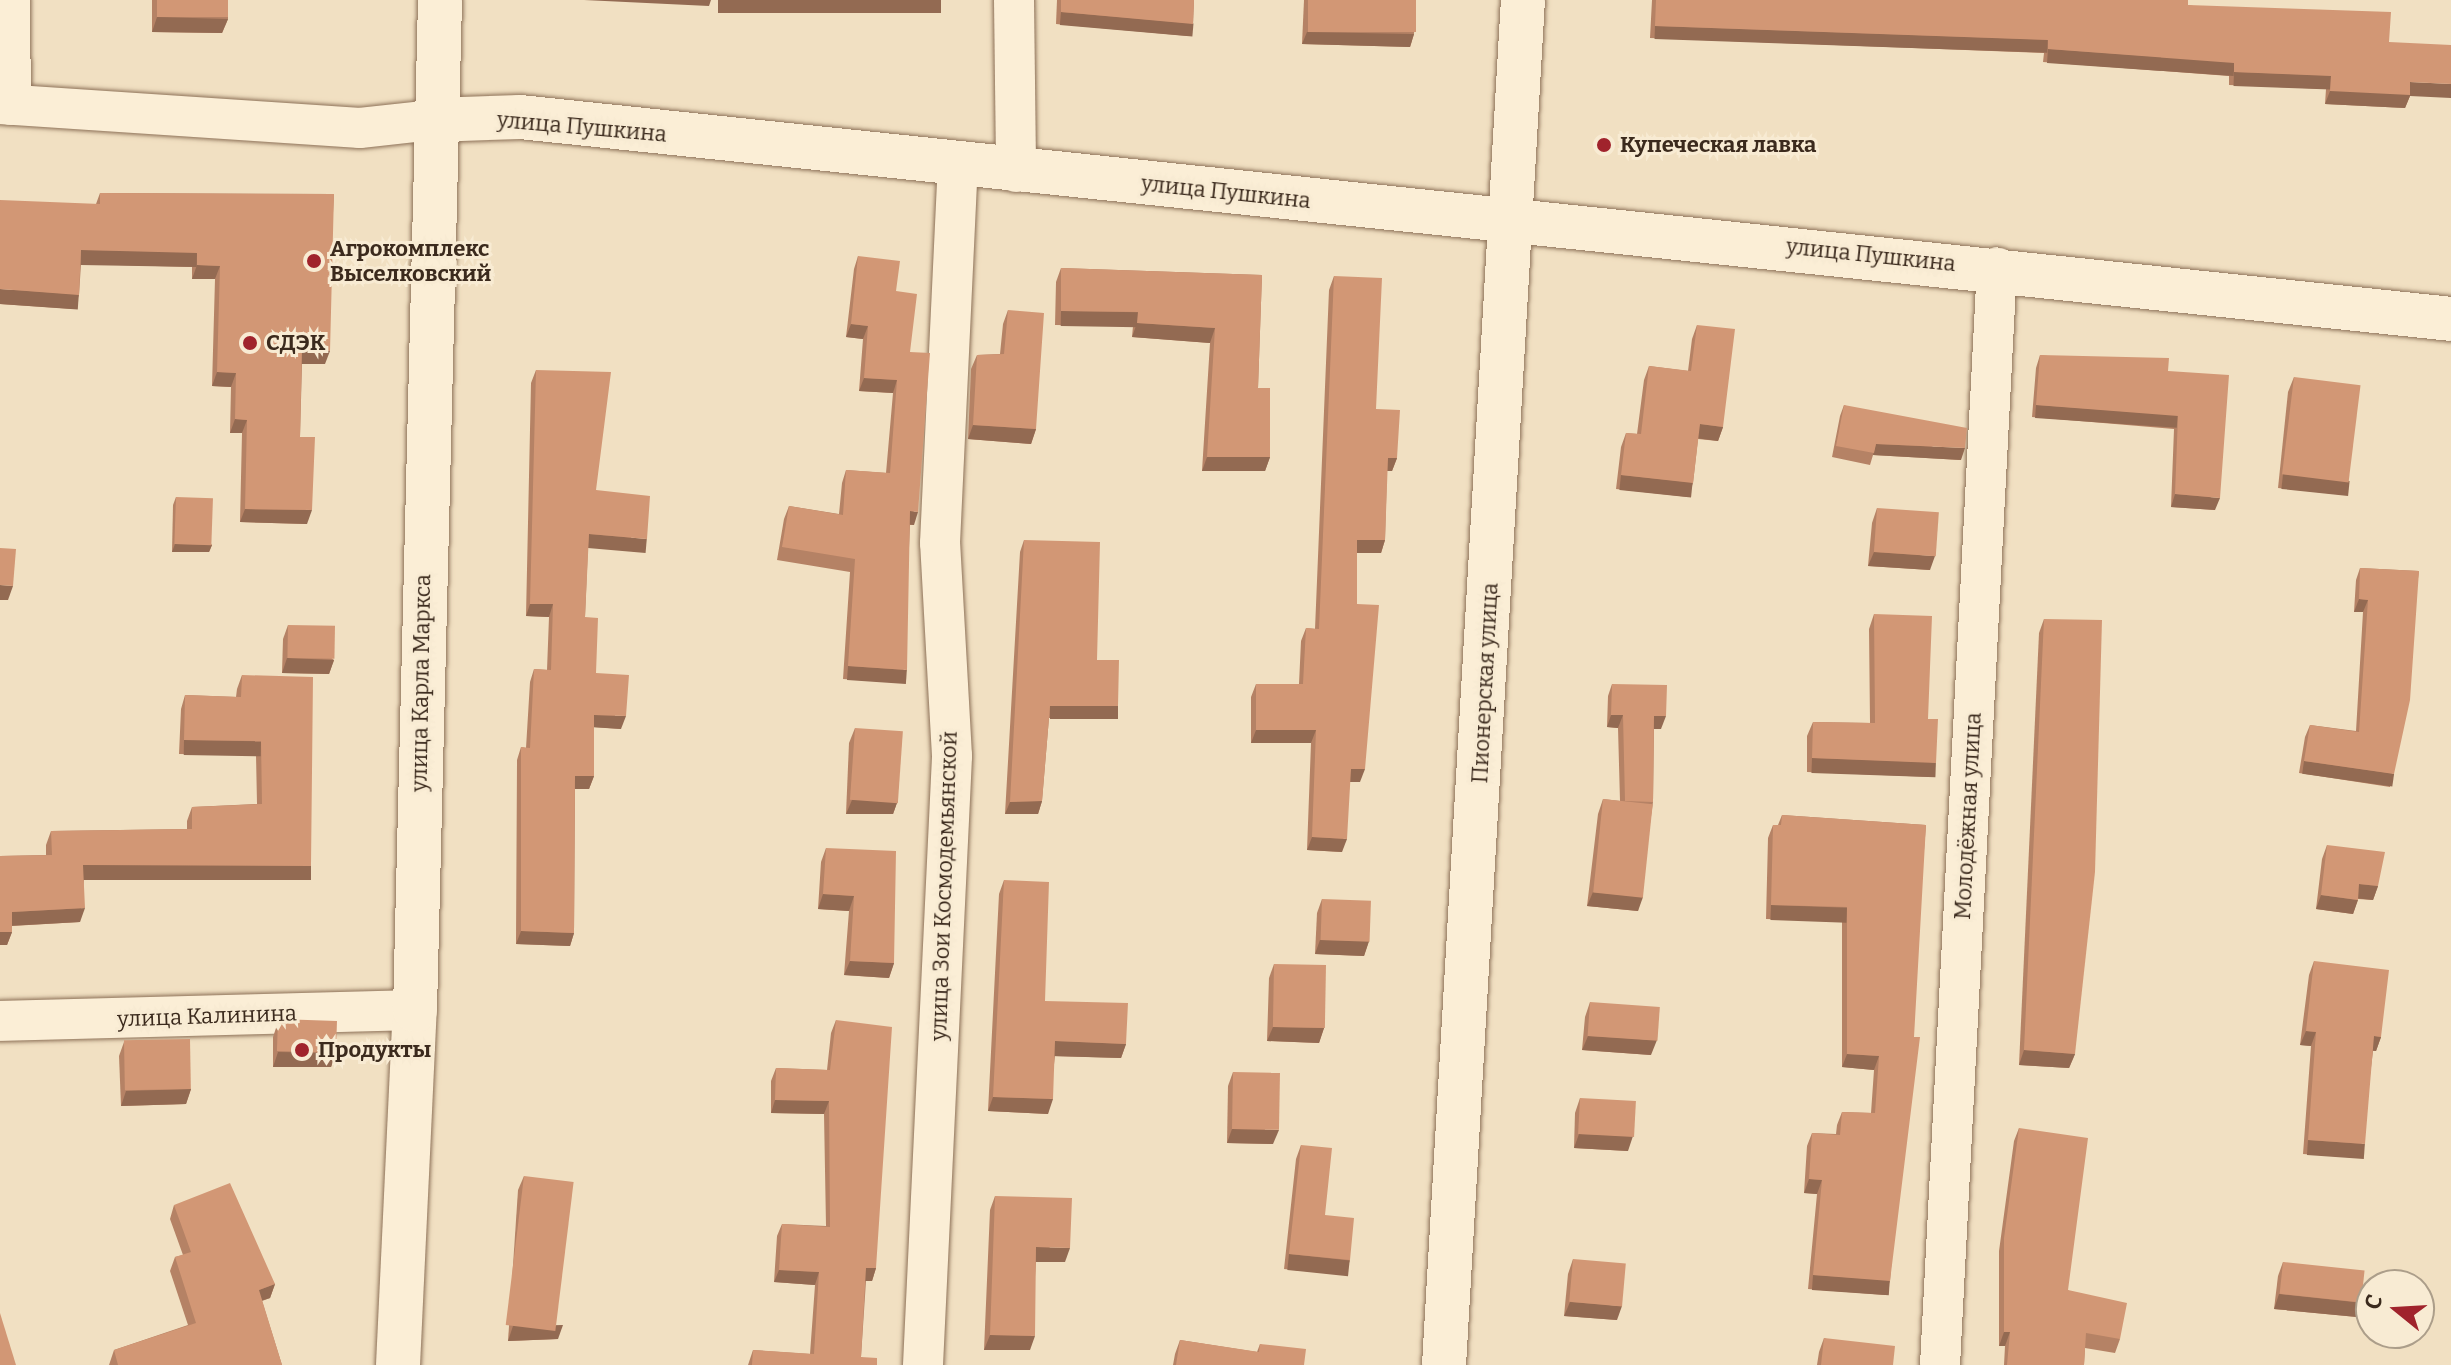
<!DOCTYPE html>
<html>
<head>
<meta charset="utf-8">
<style>
  body { margin:0 }
  #map { position:relative; width:2451px; height:1365px; overflow:hidden; background:#f1e0c2; font-family:Bitter,serif }
  div>[style] { position:absolute }
  .roads { filter:drop-shadow(0 0 2px #8d7158) drop-shadow(0 0 2px #8d7158) }
  .minor>* { height:40px; margin:-20px; padding:0 20px; transform-origin:20px; border-radius:20px; background:#fbeed6 }
  .tertiary>* { height:44px; margin:-22px; padding:0 22px; transform-origin:22px; border-radius:22px; background:#fbeed6 }
  .wall>* { inset:0; background:#b58265 }
  .shaded-wall>* { inset:0; background:#936a52; transform-origin:0 0 }
  .building>* { inset:0; background:#d29775; transform-origin:0 0 }
  .dots>* { width:22px; height:22px; translate:-50% -50%; box-sizing:border-box; border:4px solid #f8ebd3; border-radius:50% }
  span { translate:-50% -50%; white-space:nowrap; text-align:center; line-height:1.15; -webkit-text-stroke:6px #f8ebd3; paint-order:stroke }
  .street-label { font-size:22px; color:#3b2a1d }
  .poi-label { font-size:22px; color:#3b2a1d; font-weight:700 }
  .left { translate:0 -50%; text-align:left }
  .north { position:absolute; left:2355px; top:1269px; width:80px; height:80px; box-sizing:border-box; background:#f8ebd3; border:2px solid #ac9e8a; border-radius:50%; rotate:288deg; font-size:22px; font-weight:700; line-height:32px; text-align:center; color:#3b2a1d }
  .north::after { content:''; display:block; margin:auto; width:28px; height:36px; background:#a0232c; clip-path:polygon(50% 0,100% 100%,50% 72%,0 100%) }
</style>
</head>
<body>
<div id="map">
  <div class="roads">
    <div class="minor">
      <i style="left:10px;top:0;width:105px;rotate:89.5deg"></i>
      <i style="left:1014px;top:0;width:172px;rotate:89.3deg"></i>
      <i style="left:0;top:104px;width:361px;rotate:3.8deg"></i>
      <i style="left:360px;top:128px;width:72px;rotate:-6.3deg"></i>
      <i style="left:0;top:1021px;width:415px;rotate:-1.5deg"></i>
      <i style="left:923px;top:1365px;width:610px;rotate:-87.27deg"></i>
      <i style="left:952px;top:756px;width:213px;rotate:-93.2deg"></i>
      <i style="left:940px;top:543px;width:377px;rotate:-87.3deg"></i>
      <i style="left:1940px;top:1365px;width:1099px;rotate:-87.03deg"></i>
    </div>
    <div class="tertiary">
      <i style="left:432px;top:120px;width:88px;rotate:-2deg"></i>
      <i style="left:520px;top:117px;width:1942px;rotate:5.97deg"></i>
      <i style="left:398px;top:1365px;width:355px;rotate:-87.3deg"></i>
      <i style="left:415px;top:1010px;width:1010px;rotate:-88.58deg"></i>
      <i style="left:1444px;top:1365px;width:1367px;rotate:-86.69deg"></i>
    </div>
  </div>
  <div class="wall">
    <i style="clip-path:polygon(152px 0,228px 0,228px 19px,222px 33px,152px 32px)"></i>
    <i style="clip-path:polygon(1057px 0,1194px 0,1193px 24px,1188px 36px,1056px 24px)"></i>
    <i style="clip-path:polygon(1304px 0,1416px 0,1414px 34px,1410px 47px,1302px 44px)"></i>
    <i style="clip-path:polygon(1652px 0,2188px 0,2188px 5px,2389px 42px,2410px 96px,2405px 108px,2325px 104px,2326px 89px,2229px 85px,2229px 76px,2043px 62px,2044px 53px,1650px 38px)"></i>
    <i style="clip-path:polygon(100px 193px,334px 194px,325px 364px,302px 364px,300px 437px,307px 524px,240px 522px,242px 433px,230px 433px,231px 387px,212px 386px,215px 279px,192px 279px,192px 267px,81px 264px,79px 295px,74px 309px,0 304px,96px 204px)"></i>
    <i style="clip-path:polygon(858px 256px,896px 291px,910px 352px,914px 525px,910px 525px,903px 683px,843px 679px,850px 572px,777px 560px,784px 519px,789px 506px,839px 514px,842px 483px,846px 470px,886px 473px,893px 393px,859px 391px,863px 339px,846px 337px,854px 269px)"></i>
    <i style="clip-path:polygon(1061px 268px,1262px 275px,1258px 388px,1270px 457px,1265px 471px,1202px 471px,1210px 343px,1132px 337px,1133px 326px,1055px 325px,1056px 282px)"></i>
    <i style="clip-path:polygon(1334px 276px,1376px 409px,1397px 458px,1392px 471px,1387px 471px,1385px 540px,1381px 553px,1357px 553px,1357px 604px,1360px 782px,1350px 782px,1342px 852px,1307px 850px,1311px 743px,1251px 743px,1251px 697px,1256px 684px,1299px 684px,1301px 641px,1306px 628px,1315px 629px,1329px 290px)"></i>
    <i style="clip-path:polygon(1008px 310px,1036px 429px,1031px 444px,968px 439px,971px 369px,977px 355px,1000px 354px,1003px 324px)"></i>
    <i style="clip-path:polygon(1697px 325px,1723px 427px,1718px 441px,1698px 439px,1693px 483px,1688px 497px,1616px 489px,1621px 447px,1626px 433px,1637px 434px,1644px 380px,1649px 366px,1688px 371px,1692px 339px)"></i>
    <i style="clip-path:polygon(2040px 355px,2168px 371px,2215px 510px,2171px 507px,2174px 429px,2032px 417px,2036px 368px)"></i>
    <i style="clip-path:polygon(536px 370px,596px 490px,642px 552px,588px 547px,585px 617px,596px 673px,621px 729px,594px 727px,594px 776px,589px 789px,575px 789px,574px 933px,570px 946px,516px 944px,517px 760px,521px 747px,526px 748px,530px 682px,534px 669px,547px 670px,549px 617px,526px 616px,531px 383px)"></i>
    <i style="clip-path:polygon(2294px 377px,2345px 495px,2278px 488px,2288px 392px)"></i>
    <i style="clip-path:polygon(1844px 405px,1961px 460px,1873px 455px,1870px 465px,1832px 457px,1840px 416px)"></i>
    <i style="clip-path:polygon(176px 497px,212px 545px,209px 552px,172px 552px,173px 505px)"></i>
    <i style="clip-path:polygon(1877px 508px,1930px 570px,1868px 566px,1872px 523px)"></i>
    <i style="clip-path:polygon(1024px 540px,1097px 660px,1114px 718px,1049px 718px,1042px 801px,1038px 814px,1005px 814px,1020px 552px)"></i>
    <i style="clip-path:polygon(2360px 568px,2419px 571px,2390px 787px,2299px 773px,2305px 737px,2310px 725px,2356px 731px,2363px 612px,2354px 612px,2356px 580px)"></i>
    <i style="clip-path:polygon(1874px 614px,1928px 719px,1931px 777px,1807px 772px,1807px 736px,1813px 722px,1870px 723px,1869px 629px)"></i>
    <i style="clip-path:polygon(2044px 619px,2075px 1054px,2069px 1068px,2019px 1065px,2039px 633px)"></i>
    <i style="clip-path:polygon(288px 625px,334px 660px,329px 674px,282px 673px,283px 639px)"></i>
    <i style="clip-path:polygon(242px 675px,306px 880px,84px 879px,80px 922px,12px 926px,12px 932px,7px 945px,0 945px,0 856px,46px 855px,46px 845px,51px 831px,187px 829px,187px 821px,192px 807px,257px 804px,256px 755px,179px 754px,181px 709px,185px 695px,236px 697px,237px 689px)"></i>
    <i style="clip-path:polygon(1612px 684px,1661px 729px,1654px 729px,1653px 802px,1638px 911px,1587px 906px,1598px 814px,1603px 799px,1620px 801px,1618px 728px,1607px 727px,1608px 696px)"></i>
    <i style="clip-path:polygon(855px 728px,898px 800px,893px 814px,846px 814px,849px 743px)"></i>
    <i style="clip-path:polygon(1782px 815px,1926px 825px,1890px 1281px,1885px 1295px,1808px 1289px,1817px 1194px,1804px 1193px,1807px 1146px,1812px 1133px,1836px 1134px,1837px 1125px,1842px 1112px,1871px 1113px,1874px 1070px,1842px 1067px,1842px 921px,1766px 919px,1768px 838px,1773px 825px,1778px 825px)"></i>
    <i style="clip-path:polygon(2327px 845px,2378px 886px,2373px 900px,2358px 899px,2353px 914px,2316px 909px,2322px 859px)"></i>
    <i style="clip-path:polygon(826px 848px,894px 963px,889px 978px,844px 975px,849px 911px,818px 909px,821px 862px)"></i>
    <i style="clip-path:polygon(1004px 880px,1045px 1001px,1126px 1044px,1121px 1058px,1055px 1056px,1048px 1114px,988px 1111px,999px 894px)"></i>
    <i style="clip-path:polygon(1322px 899px,1369px 941px,1364px 956px,1315px 954px,1317px 913px)"></i>
    <i style="clip-path:polygon(2314px 961px,2381px 1037px,2376px 1051px,2373px 1051px,2360px 1158px,2303px 1154px,2311px 1046px,2300px 1045px,2309px 975px)"></i>
    <i style="clip-path:polygon(1274px 964px,1324px 1028px,1319px 1043px,1267px 1041px,1269px 978px)"></i>
    <i style="clip-path:polygon(1590px 1002px,1651px 1055px,1582px 1050px,1585px 1017px)"></i>
    <i style="clip-path:polygon(836px 1020px,876px 1268px,872px 1281px,866px 1281px,861px 1357px,877px 1365px,748px 1365px,753px 1350px,810px 1354px,815px 1285px,774px 1282px,777px 1236px,782px 1224px,826px 1226px,824px 1114px,771px 1113px,771px 1081px,776px 1068px,827px 1070px,831px 1033px)"></i>
    <i style="clip-path:polygon(278px 1022px,336px 1053px,331px 1067px,273px 1067px,273px 1037px)"></i>
    <i style="clip-path:polygon(124px 1042px,191px 1089px,186px 1104px,121px 1106px,119px 1056px)"></i>
    <i style="clip-path:polygon(1233px 1072px,1273px 1144px,1227px 1143px,1228px 1086px)"></i>
    <i style="clip-path:polygon(1580px 1098px,1628px 1151px,1574px 1148px,1575px 1113px)"></i>
    <i style="clip-path:polygon(2019px 1128px,2068px 1290px,2120px 1339px,2115px 1353px,2085px 1348px,2084px 1365px,2004px 1365px,2005px 1346px,1999px 1346px,1999px 1251px,2014px 1141px)"></i>
    <i style="clip-path:polygon(1301px 1145px,1325px 1215px,1350px 1260px,1345px 1275px,1284px 1269px,1296px 1159px)"></i>
    <i style="clip-path:polygon(524px 1176px,558px 1339px,508px 1341px,518px 1190px)"></i>
    <i style="clip-path:polygon(995px 1196px,1065px 1262px,1036px 1262px,1030px 1350px,984px 1350px,990px 1210px)"></i>
    <i style="clip-path:polygon(174px 1205px,275px 1284px,270px 1298px,262px 1301px,282px 1365px,109px 1365px,114px 1350px,188px 1325px,170px 1271px,175px 1257px,183px 1255px,170px 1219px)"></i>
    <i style="clip-path:polygon(1573px 1259px,1617px 1320px,1564px 1316px,1568px 1274px)"></i>
    <i style="clip-path:polygon(2283px 1262px,2363px 1303px,2357px 1317px,2274px 1309px,2278px 1276px)"></i>
    <i style="clip-path:polygon(1824px 1338px,1893px 1365px,1817px 1365px,1819px 1352px)"></i>
    <i style="clip-path:polygon(1180px 1340px,1257px 1352px,1260px 1344px,1304px 1365px,1173px 1365px,1175px 1354px)"></i>
  </div>
  <div class="shaded-wall">
    <i style="clip-path:polygon(584px 0,711px 0,709px 6px)"></i>
    <i style="left:718px;top:0;width:223px;height:13px"></i>
    <i style="left:1061px;top:12px;width:133px;height:13px;rotate:5deg"></i>
    <i style="clip-path:polygon(157px 17px,228px 19px,222px 33px,152px 32px)"></i>
    <i style="left:1655px;top:26px;width:393px;height:13px;rotate:2deg"></i>
    <i style="clip-path:polygon(1307px 32px,1414px 34px,1410px 47px,1302px 44px)"></i>
    <i style="left:2048px;top:49px;width:187px;height:14px;rotate:4deg"></i>
    <i style="left:2234px;top:72px;width:97px;height:14px;rotate:2deg"></i>
    <i style="clip-path:polygon(2410px 82px,2451px 84px,2451px 98px,2410px 96px,2405px 108px,2325px 104px,2330px 91px)"></i>
    <i style="left:81px;top:250px;width:116px;height:15px;rotate:1deg"></i>
    <i style="clip-path:polygon(197px 265px,220px 266px,215px 279px,192px 279px)"></i>
    <i style="left:0;top:289px;width:79px;height:15px;rotate:4deg"></i>
    <i style="left:1061px;top:311px;width:77px;height:15px;rotate:1deg"></i>
    <i style="clip-path:polygon(1137px 323px,1215px 328px,1210px 343px,1132px 337px)"></i>
    <i style="clip-path:polygon(851px 324px,868px 326px,863px 339px,846px 337px)"></i>
    <i style="clip-path:polygon(302px 350px,330px 351px,325px 364px,297px 364px)"></i>
    <i style="clip-path:polygon(217px 372px,236px 373px,231px 387px,212px 386px)"></i>
    <i style="clip-path:polygon(864px 378px,897px 380px,893px 393px,859px 391px)"></i>
    <i style="left:2036px;top:405px;width:142px;height:13px;rotate:4deg"></i>
    <i style="clip-path:polygon(235px 419px,247px 420px,242px 433px,230px 433px)"></i>
    <i style="clip-path:polygon(1700px 424px,1723px 427px,1718px 441px,1695px 438px)"></i>
    <i style="clip-path:polygon(973px 425px,1036px 429px,1031px 444px,968px 439px)"></i>
    <i style="clip-path:polygon(1876px 444px,1965px 448px,1961px 460px,1873px 455px)"></i>
    <i style="clip-path:polygon(1207px 457px,1270px 457px,1265px 471px,1202px 471px)"></i>
    <i style="clip-path:polygon(1388px 458px,1397px 458px,1392px 471px,1383px 471px)"></i>
    <i style="left:2283px;top:474px;width:67px;height:15px;rotate:6deg"></i>
    <i style="left:1621px;top:475px;width:72px;height:15px;rotate:6deg"></i>
    <i style="clip-path:polygon(2175px 494px,2220px 498px,2215px 510px,2171px 507px)"></i>
    <i style="clip-path:polygon(245px 509px,312px 510px,307px 524px,240px 522px)"></i>
    <i style="clip-path:polygon(910px 511px,918px 512px,914px 525px,905px 524px)"></i>
    <i style="left:589px;top:534px;width:58px;height:14px;rotate:5deg"></i>
    <i style="clip-path:polygon(1357px 540px,1385px 540px,1381px 553px,1353px 553px)"></i>
    <i style="clip-path:polygon(175px 544px,212px 545px,209px 552px,172px 552px)"></i>
    <i style="clip-path:polygon(1874px 552px,1935px 556px,1930px 570px,1868px 566px)"></i>
    <i style="clip-path:polygon(0 585px,13px 586px,8px 600px,0 600px)"></i>
    <i style="clip-path:polygon(2359px 599px,2368px 600px,2363px 612px,2354px 612px)"></i>
    <i style="clip-path:polygon(530px 604px,553px 604px,549px 617px,526px 616px)"></i>
    <i style="clip-path:polygon(287px 658px,334px 660px,329px 674px,282px 673px)"></i>
    <i style="left:848px;top:666px;width:59px;height:14px;rotate:4deg"></i>
    <i style="left:1050px;top:706px;width:68px;height:13px"></i>
    <i style="clip-path:polygon(594px 715px,626px 716px,621px 729px,590px 727px)"></i>
    <i style="clip-path:polygon(1611px 715px,1623px 715px,1618px 728px,1607px 727px)"></i>
    <i style="clip-path:polygon(1654px 716px,1666px 716px,1661px 729px,1649px 729px)"></i>
    <i style="clip-path:polygon(1256px 730px,1316px 730px,1311px 743px,1251px 743px)"></i>
    <i style="left:184px;top:740px;width:77px;height:15px;rotate:1deg"></i>
    <i style="left:1812px;top:758px;width:124px;height:15px;rotate:2deg"></i>
    <i style="left:2304px;top:761px;width:91px;height:13px;rotate:8deg"></i>
    <i style="clip-path:polygon(1351px 769px,1365px 769px,1360px 782px,1346px 782px)"></i>
    <i style="clip-path:polygon(575px 776px,594px 776px,589px 789px,570px 789px)"></i>
    <i style="clip-path:polygon(852px 800px,898px 800px,893px 814px,846px 814px)"></i>
    <i style="clip-path:polygon(1042px 801px,1038px 814px,1005px 814px,1010px 802px)"></i>
    <i style="clip-path:polygon(1312px 837px,1347px 839px,1342px 852px,1307px 850px)"></i>
    <i style="left:83px;top:865px;width:228px;height:15px"></i>
    <i style="clip-path:polygon(2359px 884px,2378px 886px,2373px 900px,2354px 898px)"></i>
    <i style="clip-path:polygon(1593px 892px,1643px 897px,1638px 911px,1587px 906px)"></i>
    <i style="clip-path:polygon(823px 894px,854px 896px,849px 911px,818px 909px)"></i>
    <i style="clip-path:polygon(2321px 895px,2358px 900px,2353px 914px,2316px 909px)"></i>
    <i style="left:1771px;top:905px;width:76px;height:15px;rotate:2deg"></i>
    <i style="clip-path:polygon(85px 908px,80px 922px,7px 926px,12px 912px)"></i>
    <i style="clip-path:polygon(521px 931px,574px 933px,570px 946px,516px 944px)"></i>
    <i style="clip-path:polygon(0 932px,12px 932px,7px 945px,0 945px)"></i>
    <i style="clip-path:polygon(1320px 940px,1369px 941px,1364px 956px,1315px 954px)"></i>
    <i style="clip-path:polygon(850px 961px,894px 963px,889px 978px,844px 975px)"></i>
    <i style="clip-path:polygon(1273px 1027px,1324px 1028px,1319px 1043px,1267px 1041px)"></i>
    <i style="clip-path:polygon(2306px 1031px,2316px 1032px,2311px 1046px,2300px 1045px)"></i>
    <i style="clip-path:polygon(1588px 1036px,1657px 1040px,1651px 1055px,1582px 1050px)"></i>
    <i style="clip-path:polygon(2374px 1036px,2381px 1037px,2376px 1051px,2369px 1050px)"></i>
    <i style="clip-path:polygon(1055px 1041px,1126px 1044px,1121px 1058px,1050px 1056px)"></i>
    <i style="clip-path:polygon(2024px 1050px,2075px 1054px,2069px 1068px,2019px 1065px)"></i>
    <i style="clip-path:polygon(278px 1052px,336px 1053px,331px 1067px,273px 1067px)"></i>
    <i style="clip-path:polygon(1847px 1054px,1879px 1056px,1874px 1070px,1842px 1067px)"></i>
    <i style="clip-path:polygon(191px 1089px,186px 1104px,121px 1106px,126px 1091px)"></i>
    <i style="clip-path:polygon(993px 1097px,1053px 1099px,1048px 1114px,988px 1111px)"></i>
    <i style="clip-path:polygon(775px 1100px,829px 1101px,824px 1114px,771px 1113px)"></i>
    <i style="clip-path:polygon(1232px 1129px,1279px 1130px,1273px 1144px,1227px 1143px)"></i>
    <i style="clip-path:polygon(1579px 1134px,1633px 1136px,1628px 1151px,1574px 1148px)"></i>
    <i style="left:2308px;top:1140px;width:57px;height:15px;rotate:4deg"></i>
    <i style="clip-path:polygon(1809px 1179px,1822px 1180px,1817px 1194px,1804px 1193px)"></i>
    <i style="clip-path:polygon(1036px 1247px,1070px 1248px,1065px 1262px,1030px 1262px)"></i>
    <i style="left:1289px;top:1254px;width:61px;height:16px;rotate:6deg"></i>
    <i style="clip-path:polygon(866px 1268px,876px 1268px,872px 1281px,862px 1281px)"></i>
    <i style="clip-path:polygon(779px 1270px,819px 1272px,815px 1285px,774px 1282px)"></i>
    <i style="left:1813px;top:1275px;width:77px;height:15px;rotate:4deg"></i>
    <i style="clip-path:polygon(275px 1284px,270px 1298px,254px 1303px,259px 1290px)"></i>
    <i style="clip-path:polygon(2279px 1294px,2363px 1303px,2357px 1317px,2274px 1309px)"></i>
    <i style="clip-path:polygon(1570px 1302px,1622px 1306px,1617px 1320px,1564px 1316px)"></i>
    <i style="clip-path:polygon(563px 1325px,558px 1339px,508px 1341px,513px 1326px)"></i>
    <i style="clip-path:polygon(2004px 1332px,2010px 1332px,2005px 1346px,1999px 1346px)"></i>
    <i style="clip-path:polygon(990px 1335px,1035px 1336px,1030px 1350px,984px 1350px)"></i>
  </div>
  <div class="building">
    <i style="left:157px;top:0;width:71px;height:17px"></i>
    <i style="clip-path:polygon(1061px 0,1194px 0,1193px 24px,1061px 12px)"></i>
    <i style="left:1308px;top:0;width:108px;height:32px"></i>
    <i style="clip-path:polygon(1656px 0,2188px 0,2188px 5px,2391px 12px,2389px 42px,2451px 45px,2451px 84px,2410px 82px,2410px 95px,2330px 91px,2331px 76px,2234px 72px,2234px 63px,2048px 49px,2048px 40px,1655px 26px)"></i>
    <i style="clip-path:polygon(100px 193px,334px 194px,330px 351px,302px 350px,300px 437px,315px 437px,312px 510px,245px 509px,247px 420px,235px 419px,236px 373px,217px 372px,220px 266px,197px 265px,197px 253px,81px 250px,79px 295px,0 289px,0 200px,100px 204px)"></i>
    <i style="clip-path:polygon(858px 256px,900px 261px,896px 291px,917px 294px,910px 352px,930px 353px,918px 512px,910px 511px,907px 670px,848px 666px,855px 559px,782px 547px,789px 506px,843px 515px,846px 470px,890px 473px,897px 380px,864px 378px,868px 326px,851px 324px)"></i>
    <i style="clip-path:polygon(1061px 268px,1262px 275px,1258px 388px,1270px 388px,1270px 457px,1207px 457px,1215px 328px,1137px 323px,1138px 312px,1061px 311px)"></i>
    <i style="clip-path:polygon(1334px 276px,1382px 278px,1376px 409px,1400px 410px,1397px 458px,1388px 458px,1385px 540px,1357px 540px,1357px 604px,1379px 605px,1365px 769px,1351px 769px,1347px 839px,1312px 837px,1316px 730px,1256px 730px,1256px 684px,1303px 684px,1306px 628px,1319px 629px)"></i>
    <i style="clip-path:polygon(1008px 310px,1044px 313px,1036px 429px,973px 425px,977px 355px,1004px 354px)"></i>
    <i style="clip-path:polygon(1697px 325px,1735px 329px,1723px 427px,1700px 424px,1693px 483px,1621px 475px,1626px 433px,1641px 434px,1649px 366px,1691px 371px)"></i>
    <i style="clip-path:polygon(2040px 355px,2169px 358px,2168px 371px,2229px 375px,2220px 498px,2175px 494px,2178px 416px,2036px 405px)"></i>
    <i style="clip-path:polygon(536px 370px,611px 372px,596px 490px,650px 496px,647px 539px,589px 534px,585px 617px,598px 618px,596px 673px,629px 675px,626px 716px,594px 715px,594px 776px,575px 776px,574px 933px,521px 931px,521px 747px,530px 748px,534px 669px,551px 670px,553px 604px,530px 604px)"></i>
    <i style="left:2294px;top:377px;width:67px;height:98px;rotate:7deg"></i>
    <i style="clip-path:polygon(1844px 405px,1967px 428px,1965px 448px,1876px 444px,1874px 453px,1836px 446px)"></i>
    <i style="left:176px;top:497px;width:37px;height:47px;rotate:2deg"></i>
    <i style="left:1877px;top:508px;width:62px;height:44px;rotate:4deg"></i>
    <i style="clip-path:polygon(1024px 540px,1100px 542px,1097px 660px,1119px 660px,1118px 706px,1050px 706px,1042px 801px,1010px 802px)"></i>
    <i style="clip-path:polygon(0 548px,16px 549px,13px 586px,0 585px)"></i>
    <i style="clip-path:polygon(2360px 568px,2419px 571px,2410px 700px,2394px 774px,2304px 761px,2310px 725px,2359px 732px,2368px 600px,2359px 599px)"></i>
    <i style="clip-path:polygon(1874px 614px,1932px 616px,1928px 719px,1938px 719px,1936px 763px,1812px 758px,1813px 722px,1875px 723px)"></i>
    <i style="clip-path:polygon(2044px 619px,2102px 620px,2095px 872px,2075px 1054px,2024px 1050px)"></i>
    <i style="left:288px;top:625px;width:47px;height:33px;rotate:1deg"></i>
    <i style="clip-path:polygon(242px 675px,313px 677px,311px 866px,83px 865px,85px 908px,12px 912px,12px 932px,0 932px,0 856px,52px 855px,51px 831px,192px 829px,192px 807px,262px 804px,261px 741px,184px 740px,185px 695px,241px 697px)"></i>
    <i style="clip-path:polygon(1612px 684px,1667px 685px,1666px 716px,1654px 716px,1653px 802px,1625px 801px,1623px 715px,1611px 715px)"></i>
    <i style="left:855px;top:728px;width:48px;height:72px;rotate:4deg"></i>
    <i style="left:1603px;top:799px;width:50px;height:94px;rotate:6deg"></i>
    <i style="clip-path:polygon(1782px 815px,1926px 825px,1914px 1037px,1920px 1037px,1890px 1281px,1813px 1275px,1822px 1180px,1809px 1179px,1812px 1133px,1840px 1135px,1842px 1112px,1875px 1113px,1879px 1056px,1847px 1054px,1847px 907px,1771px 905px,1773px 825px,1781px 825px)"></i>
    <i style="clip-path:polygon(2327px 845px,2385px 852px,2378px 886px,2359px 884px,2358px 900px,2321px 895px)"></i>
    <i style="clip-path:polygon(826px 848px,896px 851px,894px 963px,850px 961px,854px 896px,823px 894px)"></i>
    <i style="clip-path:polygon(1004px 880px,1049px 882px,1045px 1001px,1128px 1003px,1126px 1044px,1055px 1041px,1053px 1099px,993px 1097px)"></i>
    <i style="left:1322px;top:899px;width:49px;height:41px;rotate:2deg"></i>
    <i style="clip-path:polygon(2314px 961px,2389px 970px,2381px 1037px,2374px 1036px,2365px 1144px,2308px 1140px,2316px 1032px,2306px 1031px)"></i>
    <i style="left:1274px;top:964px;width:52px;height:63px;rotate:1deg"></i>
    <i style="left:1590px;top:1002px;width:70px;height:34px;rotate:4deg"></i>
    <i style="clip-path:polygon(836px 1020px,892px 1027px,876px 1268px,866px 1268px,861px 1357px,877px 1358px,877px 1365px,752px 1365px,753px 1350px,814px 1354px,819px 1272px,779px 1270px,782px 1224px,830px 1227px,829px 1101px,775px 1100px,776px 1068px,830px 1070px)"></i>
    <i style="left:337px;top:1021px;width:32px;height:59px;rotate:92deg"></i>
    <i style="left:190px;top:1039px;width:50px;height:66px;rotate:89deg"></i>
    <i style="left:1233px;top:1072px;width:47px;height:57px;rotate:1deg"></i>
    <i style="left:1580px;top:1098px;width:56px;height:36px;rotate:3deg"></i>
    <i style="clip-path:polygon(2019px 1128px,2088px 1138px,2068px 1290px,2127px 1303px,2120px 1339px,2086px 1333px,2084px 1365px,2007px 1365px,2010px 1332px,2004px 1332px,2004px 1238px)"></i>
    <i style="clip-path:polygon(1301px 1145px,1332px 1148px,1325px 1215px,1354px 1218px,1350px 1260px,1289px 1254px)"></i>
    <i style="left:524px;top:1176px;width:50px;height:150px;rotate:7deg"></i>
    <i style="clip-path:polygon(230px 1183px,275px 1284px,259px 1290px,282px 1365px,118px 1365px,114px 1350px,196px 1323px,175px 1257px,191px 1252px,174px 1205px)"></i>
    <i style="clip-path:polygon(995px 1196px,1072px 1198px,1070px 1248px,1036px 1247px,1035px 1336px,990px 1335px)"></i>
    <i style="left:1573px;top:1259px;width:53px;height:43px;rotate:5deg"></i>
    <i style="left:2283px;top:1262px;width:82px;height:32px;rotate:6deg"></i>
    <i style="clip-path:polygon(0 1313px,16px 1365px,0 1365px)"></i>
    <i style="clip-path:polygon(1824px 1338px,1895px 1346px,1893px 1365px,1821px 1365px)"></i>
    <i style="clip-path:polygon(1180px 1340px,1259px 1352px,1260px 1344px,1306px 1349px,1304px 1365px,1176px 1365px)"></i>
  </div>
  <div class="dots">
    <i style="left:1604px;top:145px;background:#a0232c"></i>
    <i style="left:314px;top:261px;background:#a0232c"></i>
    <i style="left:250px;top:343px;background:#a0232c"></i>
    <i style="left:302px;top:1050px;background:#a0232c"></i>
  </div>
  <div class="street-label">
    <span style="left:582px;top:127px;rotate:5deg">улица Пушкина</span>
    <span style="left:1226px;top:192px;rotate:6deg">улица Пушкина</span>
    <span style="left:1871px;top:255px;rotate:6deg">улица Пушкина</span>
    <span style="left:421px;top:683px;rotate:-89deg">улица Карла Маркса</span>
    <span style="left:1485px;top:683px;rotate:-87deg">Пионерская улица</span>
    <span style="left:1968px;top:816px;rotate:-87deg">Молодёжная улица</span>
    <span style="left:944px;top:886px;rotate:-88deg">улица Зои Космодемьянской</span>
    <span style="left:207px;top:1016px;rotate:-2deg">улица Калинина</span>
  </div>
  <div class="poi-label">
    <span class="left" style="left:1620px;top:145px">Купеческая лавка</span>
    <span class="left" style="left:330px;top:261px">Агрокомплекс<br>Выселковский</span>
    <span class="left" style="left:266px;top:343px">СДЭК</span>
    <span class="left" style="left:318px;top:1050px">Продукты</span>
  </div>
  <div class="north">С</div>
</div>
</body>
</html>
